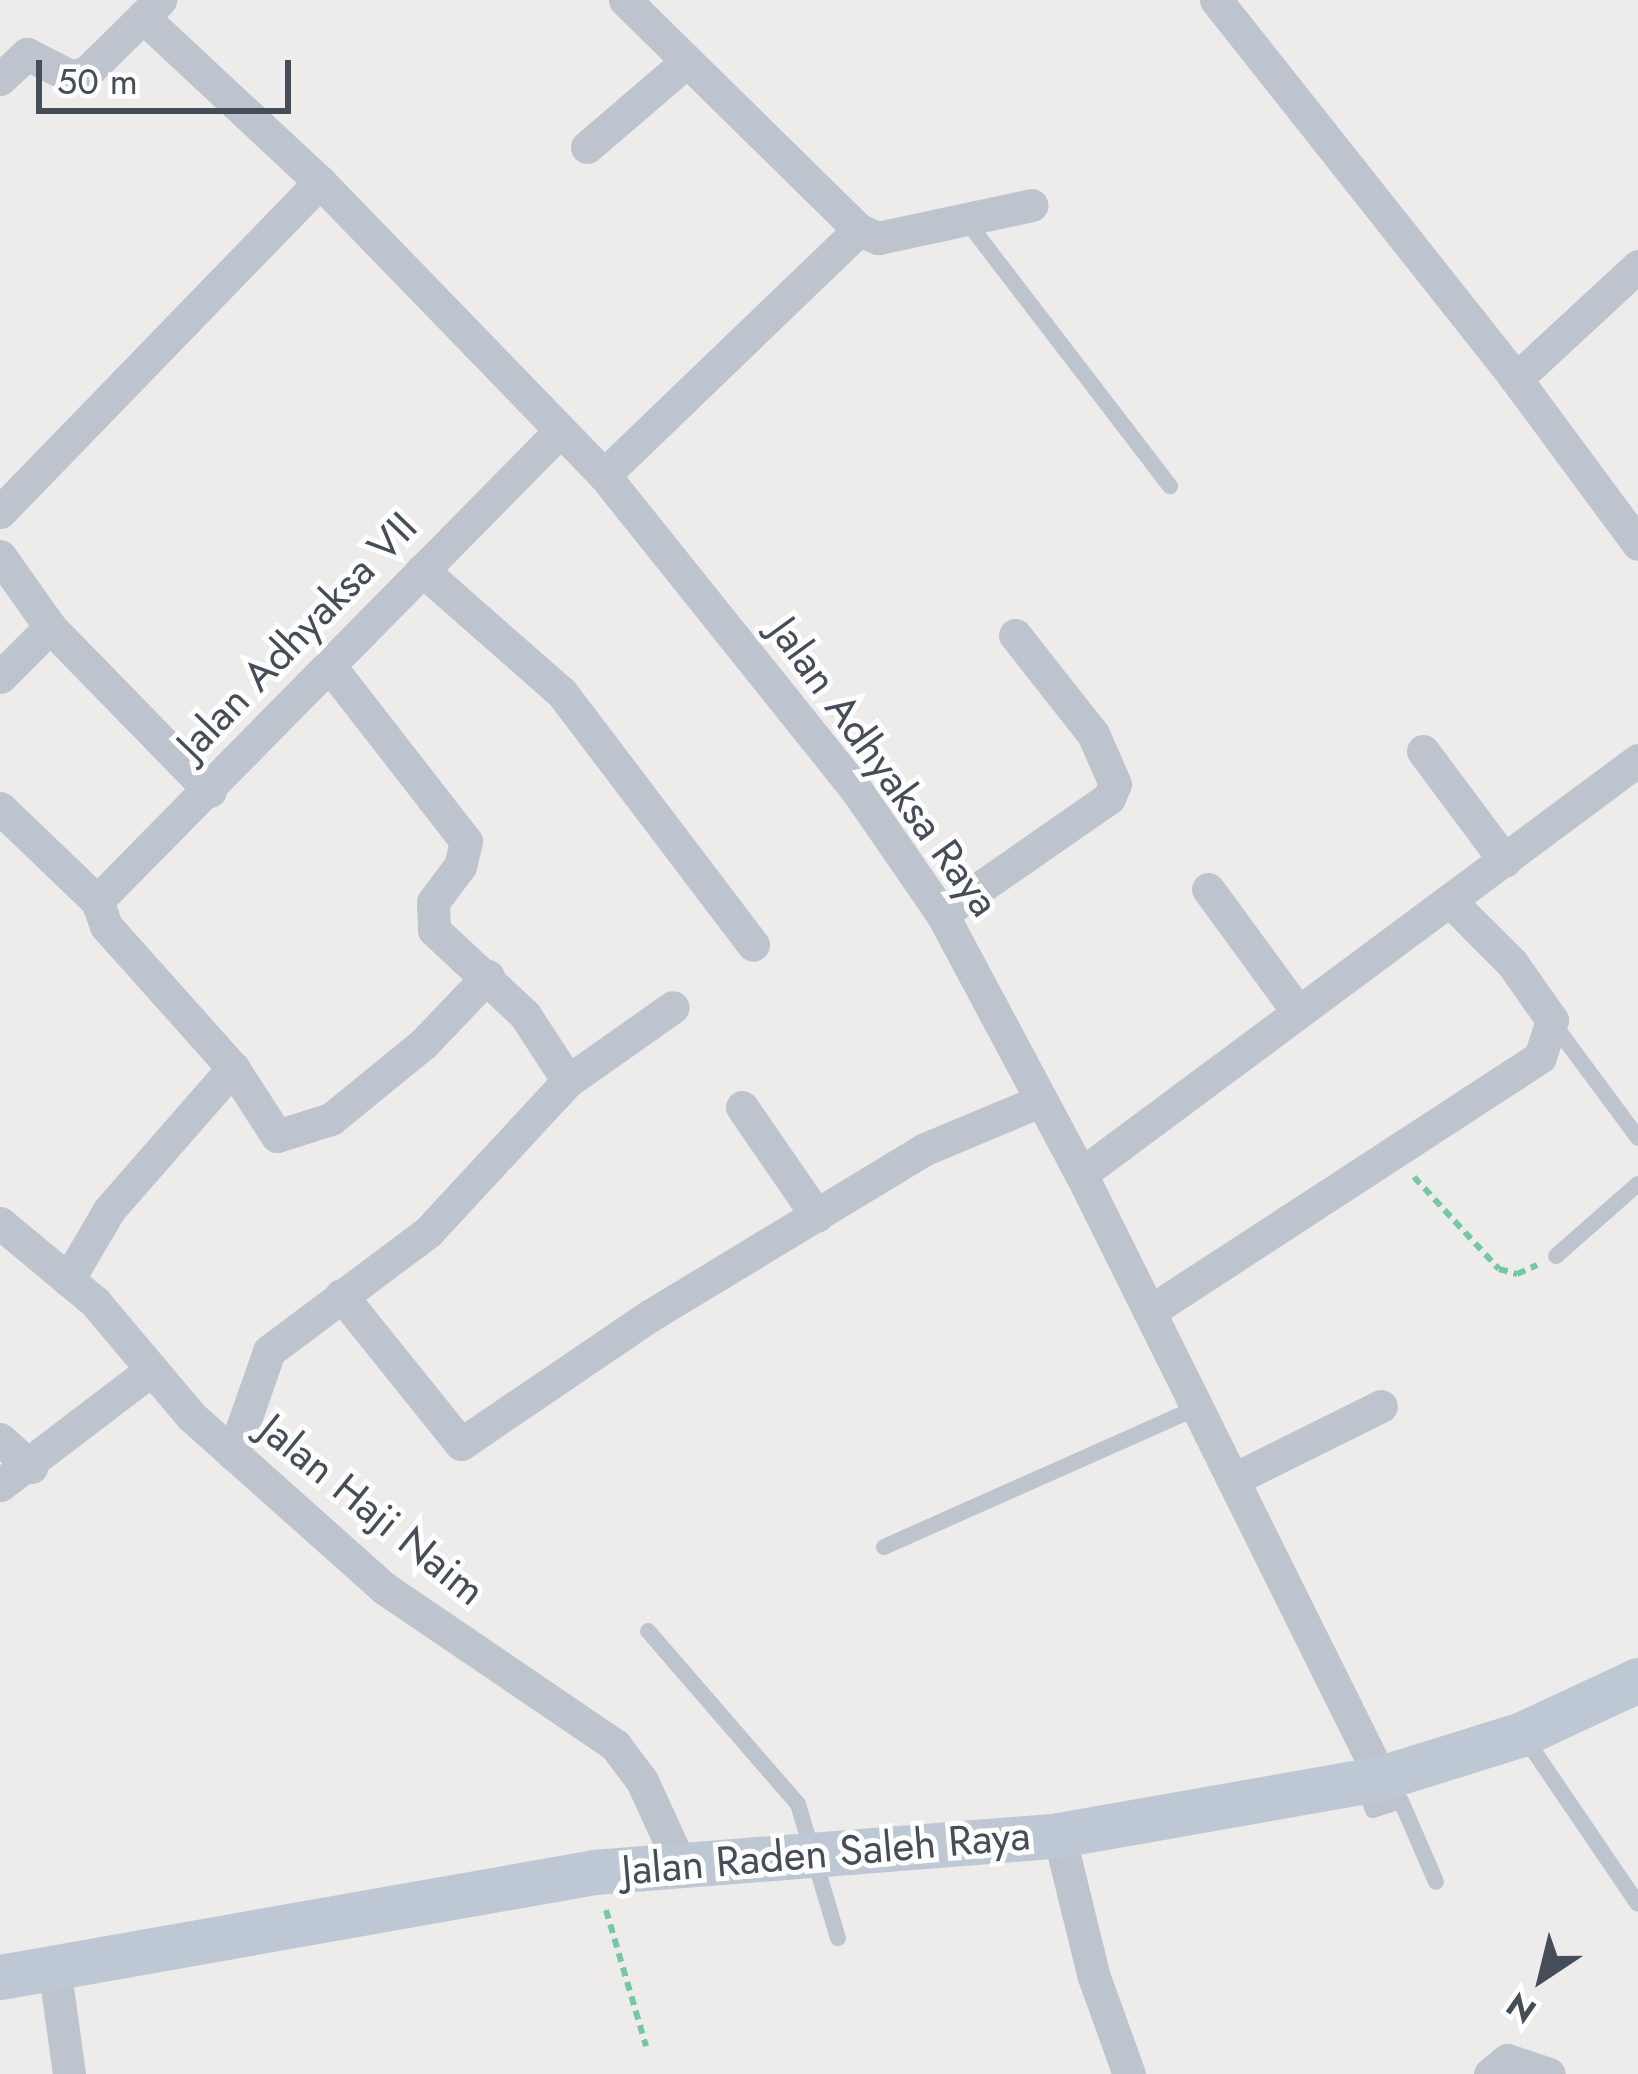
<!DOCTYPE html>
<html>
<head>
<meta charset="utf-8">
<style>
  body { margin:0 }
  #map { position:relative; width:1638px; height:2074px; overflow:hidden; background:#eeebeb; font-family:Jost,sans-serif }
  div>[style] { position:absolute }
  .path>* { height:6px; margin-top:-3px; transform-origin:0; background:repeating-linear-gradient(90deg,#73c8a5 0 9px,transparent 0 15px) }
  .service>* { height:16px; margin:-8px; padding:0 8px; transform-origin:8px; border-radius:8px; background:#bdc4cd }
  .minor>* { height:33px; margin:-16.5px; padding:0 16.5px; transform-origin:16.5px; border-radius:16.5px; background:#bdc4cd }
  .secondary>* { height:45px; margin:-22.5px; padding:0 22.5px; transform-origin:22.5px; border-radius:22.5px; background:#bec7d4 }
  span { translate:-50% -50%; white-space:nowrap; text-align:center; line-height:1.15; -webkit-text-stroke:10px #fff; paint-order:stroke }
  .street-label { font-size:42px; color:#454d58 }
  .north { position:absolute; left:1482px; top:1918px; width:120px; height:120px; -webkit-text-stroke:9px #fff; paint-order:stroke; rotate:215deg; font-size:33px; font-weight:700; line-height:48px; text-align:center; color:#454d58 }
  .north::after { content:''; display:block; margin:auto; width:42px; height:54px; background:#454d58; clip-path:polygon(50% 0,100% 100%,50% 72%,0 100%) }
  .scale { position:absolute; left:36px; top:60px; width:255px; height:54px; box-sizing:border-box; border:6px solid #454d58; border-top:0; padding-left:15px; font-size:36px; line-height:42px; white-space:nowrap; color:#454d58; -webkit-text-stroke:9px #fff; paint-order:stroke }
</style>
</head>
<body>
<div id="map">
  <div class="path">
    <i style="left:1414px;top:1177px;width:125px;rotate:47.3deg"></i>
    <i style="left:1499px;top:1269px;width:19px;rotate:16deg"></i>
    <i style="left:1517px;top:1274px;width:22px;rotate:-24deg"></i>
    <i style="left:606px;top:1910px;width:142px;rotate:73.6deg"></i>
  </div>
  <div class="service">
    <i style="left:965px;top:219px;width:337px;rotate:52.5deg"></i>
    <i style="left:1553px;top:1023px;width:143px;rotate:53.5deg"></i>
    <i style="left:1556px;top:1256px;width:109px;rotate:-41.3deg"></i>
    <i style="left:884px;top:1547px;width:344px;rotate:-24deg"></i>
    <i style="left:648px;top:1631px;width:229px;rotate:49.1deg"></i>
    <i style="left:798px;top:1804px;width:140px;rotate:73.4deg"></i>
    <i style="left:1523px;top:1735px;width:204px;rotate:55.8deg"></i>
    <i style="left:1365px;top:1786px;width:25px;rotate:72deg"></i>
    <i style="left:1373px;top:1810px;width:29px;rotate:-18deg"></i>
    <i style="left:1401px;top:1801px;width:88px;rotate:66.6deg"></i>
  </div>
  <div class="minor">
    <i style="left:1216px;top:0;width:483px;rotate:51.6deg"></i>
    <i style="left:144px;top:18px;width:241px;rotate:43deg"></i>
    <i style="left:320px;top:182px;width:408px;rotate:45.9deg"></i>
    <i style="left:604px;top:475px;width:405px;rotate:51.3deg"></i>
    <i style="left:857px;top:791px;width:150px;rotate:55.4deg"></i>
    <i style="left:942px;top:914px;width:295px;rotate:61.9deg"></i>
    <i style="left:1081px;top:1174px;width:674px;rotate:63.59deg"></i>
    <i style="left:0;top:79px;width:37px;rotate:-43deg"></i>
    <i style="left:27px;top:54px;width:51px;rotate:27.1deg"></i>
    <i style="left:72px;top:77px;width:16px;rotate:-18deg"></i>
    <i style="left:87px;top:72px;width:103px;rotate:-44.6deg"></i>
    <i style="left:587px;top:147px;width:129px;rotate:-40.6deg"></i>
    <i style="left:859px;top:230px;width:21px;rotate:23deg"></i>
    <i style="left:878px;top:238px;width:157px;rotate:-12.1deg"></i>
    <i style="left:1638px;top:266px;width:166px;rotate:137.2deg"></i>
    <i style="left:1516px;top:379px;width:205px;rotate:53.5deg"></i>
    <i style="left:604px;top:475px;width:354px;rotate:-43.9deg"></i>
    <i style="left:859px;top:230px;width:328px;rotate:-135.5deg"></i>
    <i style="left:0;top:512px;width:460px;rotate:-45.9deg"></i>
    <i style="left:0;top:556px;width:87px;rotate:54.8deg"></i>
    <i style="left:50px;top:627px;width:229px;rotate:45.7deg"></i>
    <i style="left:422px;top:570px;width:186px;rotate:41.3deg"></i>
    <i style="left:562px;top:693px;width:316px;rotate:52.8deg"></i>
    <i style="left:332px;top:669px;width:218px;rotate:52.1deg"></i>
    <i style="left:466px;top:841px;width:26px;rotate:103deg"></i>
    <i style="left:460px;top:866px;width:45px;rotate:126.9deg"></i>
    <i style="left:433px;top:902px;width:28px;rotate:88deg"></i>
    <i style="left:434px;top:930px;width:125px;rotate:43deg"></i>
    <i style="left:525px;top:1015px;width:79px;rotate:56.9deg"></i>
    <i style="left:0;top:677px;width:71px;rotate:-45deg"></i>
    <i style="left:1423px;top:751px;width:137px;rotate:53.3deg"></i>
    <i style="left:0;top:808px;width:134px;rotate:43.8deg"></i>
    <i style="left:97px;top:901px;width:27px;rotate:70deg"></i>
    <i style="left:106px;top:926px;width:191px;rotate:48.2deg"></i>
    <i style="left:233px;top:1068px;width:81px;rotate:57.1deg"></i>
    <i style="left:277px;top:1136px;width:57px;rotate:-17.5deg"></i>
    <i style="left:331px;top:1119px;width:119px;rotate:-39.2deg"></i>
    <i style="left:423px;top:1044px;width:94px;rotate:-46.3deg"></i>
    <i style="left:1208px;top:889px;width:152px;rotate:53.8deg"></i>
    <i style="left:97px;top:901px;width:660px;rotate:-45.43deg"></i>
    <i style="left:942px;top:914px;width:203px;rotate:-34.8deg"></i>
    <i style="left:1109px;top:798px;width:15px;rotate:-67deg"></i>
    <i style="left:1115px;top:784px;width:55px;rotate:-113.7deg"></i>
    <i style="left:1093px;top:734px;width:126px;rotate:-128.2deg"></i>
    <i style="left:742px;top:1107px;width:132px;rotate:55.5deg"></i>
    <i style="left:1081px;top:1174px;width:694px;rotate:-36.62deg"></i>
    <i style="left:0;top:1223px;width:124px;rotate:39.7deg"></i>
    <i style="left:95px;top:1302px;width:149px;rotate:49.9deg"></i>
    <i style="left:191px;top:1416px;width:259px;rotate:41.7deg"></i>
    <i style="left:384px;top:1588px;width:279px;rotate:34.2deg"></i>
    <i style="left:615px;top:1745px;width:45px;rotate:53.1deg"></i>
    <i style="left:642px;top:1781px;width:89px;rotate:65.4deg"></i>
    <i style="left:68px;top:1280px;width:81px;rotate:-59.6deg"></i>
    <i style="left:109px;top:1210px;width:189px;rotate:-48.9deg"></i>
    <i style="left:341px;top:1295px;width:191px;rotate:51.2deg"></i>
    <i style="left:461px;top:1444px;width:230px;rotate:-34.2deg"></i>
    <i style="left:651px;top:1315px;width:320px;rotate:-31.2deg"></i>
    <i style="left:925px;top:1149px;width:125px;rotate:-22.7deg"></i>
    <i style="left:1152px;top:1310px;width:463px;rotate:-33.1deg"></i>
    <i style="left:1540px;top:1057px;width:39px;rotate:-72deg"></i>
    <i style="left:1552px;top:1020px;width:70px;rotate:-125.1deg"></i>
    <i style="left:1512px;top:963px;width:86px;rotate:-135deg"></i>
    <i style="left:0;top:1439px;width:42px;rotate:42.1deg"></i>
    <i style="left:233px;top:1454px;width:109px;rotate:-70.7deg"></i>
    <i style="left:269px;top:1351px;width:199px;rotate:-36.8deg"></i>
    <i style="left:428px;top:1232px;width:206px;rotate:-47.2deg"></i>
    <i style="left:568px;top:1081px;width:128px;rotate:-35.2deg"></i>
    <i style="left:1234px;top:1479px;width:164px;rotate:-26.4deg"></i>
    <i style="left:0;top:1485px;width:191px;rotate:-37.3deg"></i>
    <i style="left:1059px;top:1835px;width:146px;rotate:76.2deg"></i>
    <i style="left:1094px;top:1977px;width:103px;rotate:70.2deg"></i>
    <i style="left:54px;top:1966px;width:109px;rotate:82.1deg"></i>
    <i style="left:1490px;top:2074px;width:22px;rotate:-39deg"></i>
    <i style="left:1507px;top:2060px;width:44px;rotate:18.4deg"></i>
  </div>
  <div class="secondary">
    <i style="left:0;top:1977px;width:603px;rotate:-10.02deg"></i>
    <i style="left:594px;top:1872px;width:466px;rotate:-4.5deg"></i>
    <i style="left:1059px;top:1835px;width:327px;rotate:-10deg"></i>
    <i style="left:1381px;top:1778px;width:148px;rotate:-17.3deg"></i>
    <i style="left:1522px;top:1734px;width:128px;rotate:-25deg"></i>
  </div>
  <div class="street-label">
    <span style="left:297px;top:636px;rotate:-46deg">Jalan Adhyaksa VII</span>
    <span style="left:884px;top:767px;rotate:54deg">Jalan Adhyaksa Raya</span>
    <span style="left:372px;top:1510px;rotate:39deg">Jalan Haji Naim</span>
    <span style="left:826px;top:1853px;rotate:-5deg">Jalan Raden Saleh Raya</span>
  </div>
  <div class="north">N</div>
  <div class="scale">50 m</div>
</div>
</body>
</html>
